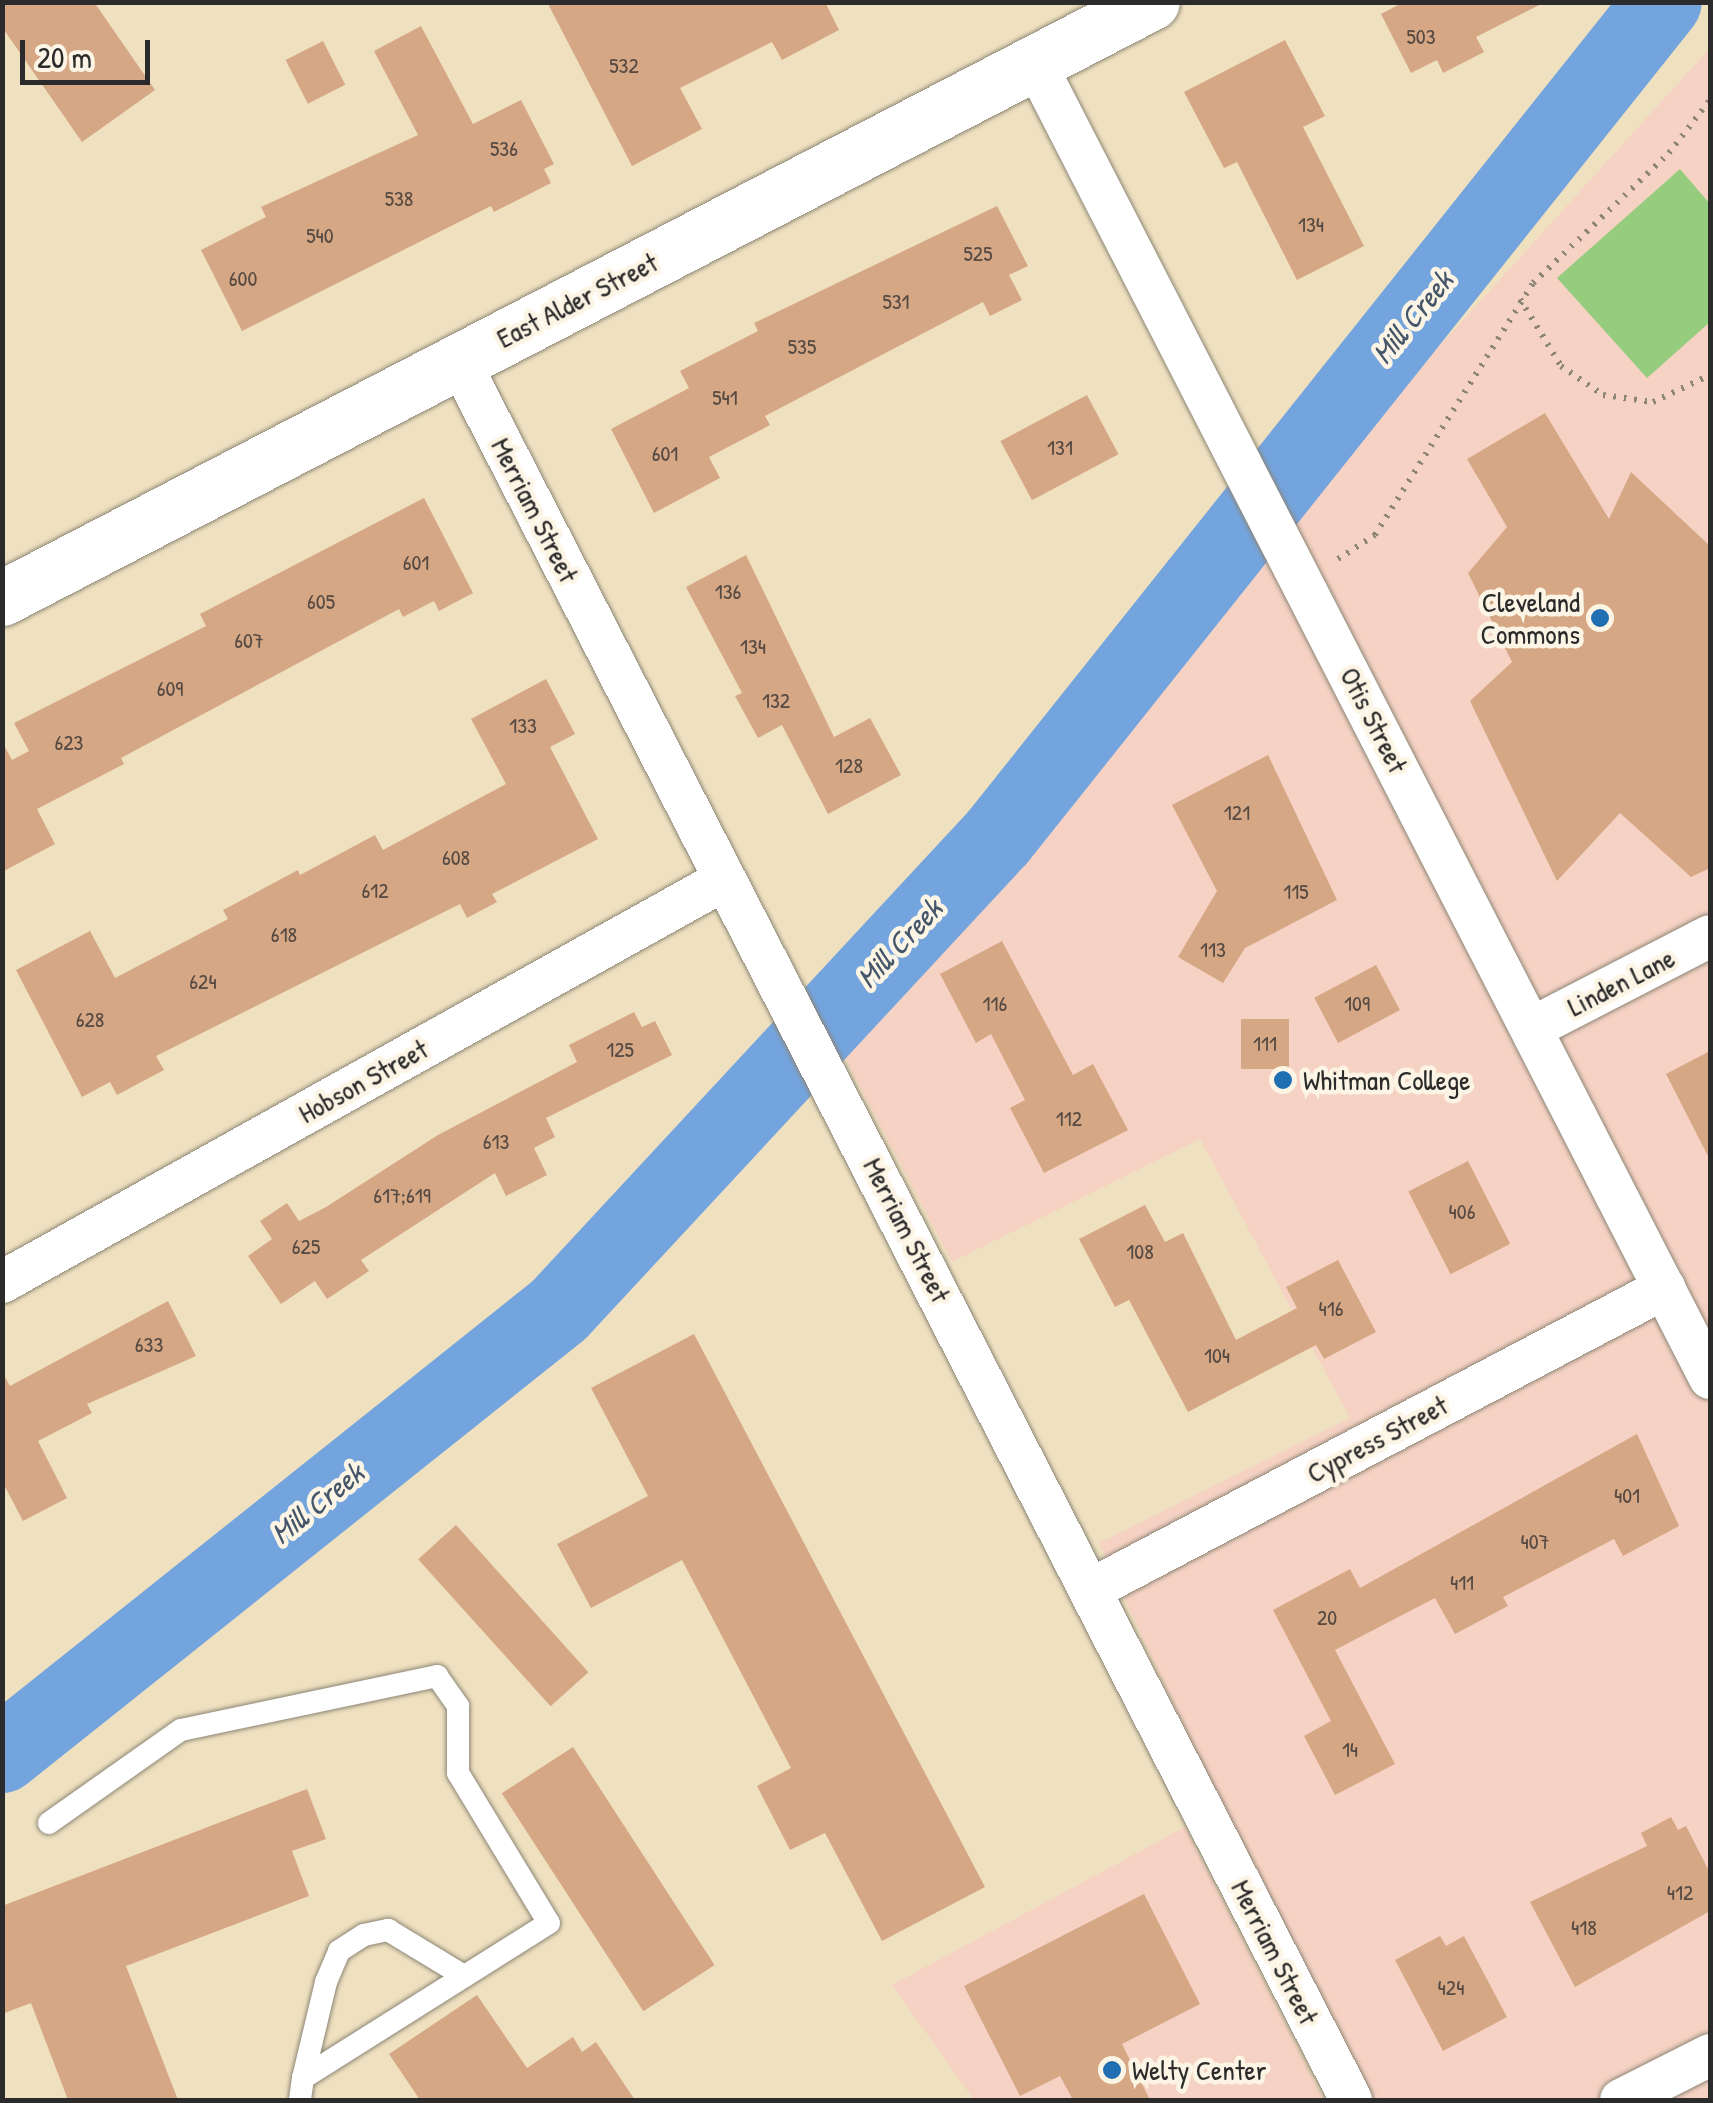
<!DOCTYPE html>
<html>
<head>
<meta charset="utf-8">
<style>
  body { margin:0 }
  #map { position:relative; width:1713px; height:2103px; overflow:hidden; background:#efe1c0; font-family:"Patrick Hand",sans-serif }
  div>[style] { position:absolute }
  .built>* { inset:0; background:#f6d2c4 }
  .green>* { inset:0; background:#96cc7e }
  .river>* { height:78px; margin:-39px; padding:0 39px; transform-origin:39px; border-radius:39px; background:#74a4de }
  .building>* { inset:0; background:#d6a785; transform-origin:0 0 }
  .path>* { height:6px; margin-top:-3px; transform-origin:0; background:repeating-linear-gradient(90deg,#8d8676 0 2.5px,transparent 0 10.5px) }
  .roads { filter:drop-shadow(0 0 2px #8d8676) drop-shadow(0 0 2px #8d8676) }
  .lane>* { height:22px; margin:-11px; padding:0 11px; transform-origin:11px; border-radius:11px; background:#fff }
  .street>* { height:42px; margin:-21px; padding:0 21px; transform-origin:21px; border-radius:21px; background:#fff }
  .secondary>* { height:55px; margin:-27.5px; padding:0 27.5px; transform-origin:27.5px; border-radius:27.5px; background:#fff }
  .dots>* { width:28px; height:28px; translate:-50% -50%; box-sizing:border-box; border:5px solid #fcf5e5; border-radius:50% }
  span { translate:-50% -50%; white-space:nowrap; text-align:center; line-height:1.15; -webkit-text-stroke:9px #fcf5e5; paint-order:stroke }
  .number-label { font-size:22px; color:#564a42 }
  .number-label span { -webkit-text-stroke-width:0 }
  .street-label { font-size:28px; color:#2b2b2b }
  .poi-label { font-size:28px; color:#2b2b2b }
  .right { translate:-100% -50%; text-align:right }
  .left { translate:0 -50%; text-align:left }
  .water-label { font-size:30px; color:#45556a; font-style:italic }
  .frame { position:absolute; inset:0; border:5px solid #2b2b2b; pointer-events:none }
  .scale { position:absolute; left:20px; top:40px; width:130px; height:45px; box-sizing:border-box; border:5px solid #2b2b2b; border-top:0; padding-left:12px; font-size:30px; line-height:35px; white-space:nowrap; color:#2b2b2b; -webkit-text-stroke:8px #fcf5e5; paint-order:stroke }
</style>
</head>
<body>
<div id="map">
  <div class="built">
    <i style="clip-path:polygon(1710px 48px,1710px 2100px,1356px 2100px,1099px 1543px,1350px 1418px,1200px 1139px,952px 1262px,826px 1022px)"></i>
    <i style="clip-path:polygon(1185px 1827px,1324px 2100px,974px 2100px,892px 1985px)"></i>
  </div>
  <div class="green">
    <i style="clip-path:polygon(1680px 169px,1710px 204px,1710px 322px,1647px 378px,1557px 278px)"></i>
  </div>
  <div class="river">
    <i style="left:2px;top:1754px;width:712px;rotate:-38.56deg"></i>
    <i style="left:559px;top:1310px;width:645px;rotate:-47.14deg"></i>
    <i style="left:998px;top:837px;width:1067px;rotate:-51.47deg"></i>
  </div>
  <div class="building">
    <i style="clip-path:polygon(2px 2px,94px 2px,155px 90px,82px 142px,2px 27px)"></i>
    <i style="clip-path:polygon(547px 2px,825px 2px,839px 30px,782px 60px,772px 42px,680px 88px,702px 129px,632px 166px)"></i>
    <i style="clip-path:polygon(1404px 2px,1545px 2px,1476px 37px,1484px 52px,1443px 73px,1437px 60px,1411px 73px,1381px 14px)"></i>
    <i style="clip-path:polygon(421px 26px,473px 124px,521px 100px,554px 164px,544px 169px,551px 183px,494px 212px,491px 206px,242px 331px,201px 250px,266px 217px,261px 207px,418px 135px,374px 51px)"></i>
    <i style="clip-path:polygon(1285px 40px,1325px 116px,1303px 127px,1364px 246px,1297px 280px,1237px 162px,1224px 168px,1184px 92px)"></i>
    <i style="left:323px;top:41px;width:49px;height:42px;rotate:63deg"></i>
    <i style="clip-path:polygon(997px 206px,1028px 266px,1009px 275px,1022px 300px,990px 316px,983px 302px,765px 416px,770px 425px,709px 457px,720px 478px,654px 513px,611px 429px,689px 388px,680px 371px,758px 331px,754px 323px)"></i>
    <i style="left:1087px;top:395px;width:67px;height:98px;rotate:62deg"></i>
    <i style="clip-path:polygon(1545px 413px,1609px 519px,1631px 472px,1710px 546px,1710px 868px,1691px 877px,1620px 813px,1557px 881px,1470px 701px,1512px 662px,1468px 573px,1507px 527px,1467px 459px)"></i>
    <i style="clip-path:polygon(424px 498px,473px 593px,439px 611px,434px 601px,403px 617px,399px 609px,121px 758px,124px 764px,37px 809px,55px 844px,2px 872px,2px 742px,12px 760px,29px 751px,14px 723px,206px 626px,200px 614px)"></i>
    <i style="clip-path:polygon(746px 555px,834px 737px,870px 718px,901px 775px,828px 814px,782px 725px,758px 738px,735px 696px,742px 693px,686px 587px)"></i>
    <i style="clip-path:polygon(546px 679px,575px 734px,550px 747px,598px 839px,492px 894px,497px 902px,467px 918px,460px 904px,156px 1056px,164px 1070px,117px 1095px,110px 1082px,82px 1097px,16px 970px,90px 931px,115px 978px,228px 919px,223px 910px,298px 870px,300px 875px,375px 835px,383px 850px,506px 784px,471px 719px)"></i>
    <i style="clip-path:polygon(1268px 755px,1337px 900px,1245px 948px,1223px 983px,1178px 957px,1217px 891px,1172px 805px)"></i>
    <i style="clip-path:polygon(1002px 941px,1073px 1075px,1093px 1064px,1128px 1130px,1044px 1173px,1010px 1108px,1025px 1100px,991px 1034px,976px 1043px,940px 974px)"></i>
    <i style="left:1376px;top:965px;width:51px;height:70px;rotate:62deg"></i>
    <i style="clip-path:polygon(634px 1012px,642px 1027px,655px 1021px,672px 1055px,546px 1118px,555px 1137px,534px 1148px,547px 1175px,506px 1196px,495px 1173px,361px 1260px,369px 1271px,327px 1299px,315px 1281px,281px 1304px,248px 1256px,272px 1239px,260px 1221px,287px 1203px,299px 1221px,326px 1207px,438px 1135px,577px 1062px,569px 1045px)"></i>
    <i style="left:1289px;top:1019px;width:50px;height:48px;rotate:90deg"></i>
    <i style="clip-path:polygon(1710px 1051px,1710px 1160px,1666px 1074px)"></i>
    <i style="left:1468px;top:1161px;width:93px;height:67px;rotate:63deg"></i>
    <i style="clip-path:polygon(1145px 1205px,1165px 1242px,1183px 1233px,1236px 1340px,1297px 1308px,1286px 1287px,1338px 1260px,1376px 1332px,1324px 1359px,1316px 1345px,1188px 1412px,1129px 1300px,1115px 1307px,1079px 1239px)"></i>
    <i style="clip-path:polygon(168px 1301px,196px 1356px,87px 1404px,92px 1413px,38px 1441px,67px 1498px,23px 1521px,2px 1481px,2px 1372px,10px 1386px)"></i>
    <i style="clip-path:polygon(694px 1334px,985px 1887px,882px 1941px,825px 1833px,790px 1850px,757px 1786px,791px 1768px,682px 1560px,591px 1608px,557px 1544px,648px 1496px,591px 1388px)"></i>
    <i style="clip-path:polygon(1637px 1434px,1679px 1526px,1623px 1556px,1614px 1539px,1503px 1597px,1508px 1606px,1455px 1634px,1435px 1598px,1335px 1650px,1395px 1764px,1335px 1795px,1304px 1736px,1331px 1721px,1273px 1610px,1350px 1569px,1360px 1588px)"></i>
    <i style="left:456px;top:1525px;width:198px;height:51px;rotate:48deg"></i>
    <i style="left:573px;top:1747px;width:260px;height:85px;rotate:57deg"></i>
    <i style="clip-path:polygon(307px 1789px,326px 1839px,292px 1851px,309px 1896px,126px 1966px,178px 2100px,68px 2100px,31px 2003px,2px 2014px,2px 1906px)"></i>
    <i style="clip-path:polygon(1671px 1817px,1678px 1830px,1686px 1826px,1710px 1873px,1710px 1911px,1575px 1987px,1530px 1902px,1647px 1846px,1641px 1833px)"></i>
    <i style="clip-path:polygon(1144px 1894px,1200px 2004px,1122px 2044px,1150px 2100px,1073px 2100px,1060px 2076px,1020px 2096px,964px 1986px)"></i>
    <i style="clip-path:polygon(1440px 1936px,1446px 1946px,1464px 1936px,1507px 2017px,1443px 2051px,1395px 1960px)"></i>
    <i style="clip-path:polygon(477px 1995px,527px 2068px,573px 2037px,582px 2052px,596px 2042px,635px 2100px,420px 2100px,389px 2054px)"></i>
  </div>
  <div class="path">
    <i style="left:1520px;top:299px;width:79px;rotate:58.5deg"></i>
    <i style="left:1561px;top:366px;width:51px;rotate:34.6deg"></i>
    <i style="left:1603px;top:395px;width:50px;rotate:8deg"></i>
    <i style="left:1653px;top:402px;width:63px;rotate:-25.3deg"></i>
    <i style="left:1338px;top:559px;width:44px;rotate:-33deg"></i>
    <i style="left:1375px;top:535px;width:297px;rotate:-57.9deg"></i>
    <i style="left:1533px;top:283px;width:188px;rotate:-43.7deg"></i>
    <i style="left:1669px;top:153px;width:67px;rotate:-52.3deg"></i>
  </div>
  <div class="roads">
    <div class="lane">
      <i style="left:49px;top:1823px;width:161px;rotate:-35.2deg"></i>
      <i style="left:181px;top:1730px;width:262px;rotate:-11.9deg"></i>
      <i style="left:437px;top:1676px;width:37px;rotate:55deg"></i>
      <i style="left:458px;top:1706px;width:67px;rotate:90deg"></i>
      <i style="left:458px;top:1773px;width:175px;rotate:58.8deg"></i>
      <i style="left:549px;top:1923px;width:291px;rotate:147.8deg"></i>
      <i style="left:303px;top:2078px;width:22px;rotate:98deg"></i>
      <i style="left:303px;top:2078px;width:99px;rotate:-76.5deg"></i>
      <i style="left:326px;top:1982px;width:34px;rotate:-67deg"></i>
      <i style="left:339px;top:1951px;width:30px;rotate:-33deg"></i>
      <i style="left:364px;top:1935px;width:25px;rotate:-12deg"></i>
      <i style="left:388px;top:1930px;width:89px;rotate:31.2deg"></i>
    </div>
    <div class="street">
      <i style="left:1035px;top:63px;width:1478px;rotate:62.83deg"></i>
      <i style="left:459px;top:361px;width:1954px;rotate:62.84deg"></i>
      <i style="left:1532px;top:1028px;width:200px;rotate:-27.3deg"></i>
      <i style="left:2px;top:1282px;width:826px;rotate:-29.11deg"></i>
      <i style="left:1090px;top:1590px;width:649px;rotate:-27.71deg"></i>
      <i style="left:1621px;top:2100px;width:100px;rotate:-26.8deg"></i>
    </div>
    <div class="secondary">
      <i style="left:2px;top:598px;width:1295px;rotate:-27.4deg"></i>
    </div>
  </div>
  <div class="dots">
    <i style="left:1600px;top:618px;background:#1f6fb2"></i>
    <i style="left:1283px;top:1080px;background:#1f6fb2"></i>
    <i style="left:1112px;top:2070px;background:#1f6fb2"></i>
  </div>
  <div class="number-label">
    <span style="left:1421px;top:37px">503</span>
    <span style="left:624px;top:66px">532</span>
    <span style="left:504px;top:149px">536</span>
    <span style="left:399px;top:199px">538</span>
    <span style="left:1311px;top:225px">134</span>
    <span style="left:320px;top:236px">540</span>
    <span style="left:978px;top:254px">525</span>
    <span style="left:243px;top:279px">600</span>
    <span style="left:896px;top:302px">531</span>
    <span style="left:802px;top:347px">535</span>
    <span style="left:725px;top:398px">541</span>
    <span style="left:1060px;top:448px">131</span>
    <span style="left:665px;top:454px">601</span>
    <span style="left:416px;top:563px">601</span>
    <span style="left:728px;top:592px">136</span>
    <span style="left:321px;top:602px">605</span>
    <span style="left:249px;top:641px">607</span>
    <span style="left:753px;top:647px">134</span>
    <span style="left:170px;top:689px">609</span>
    <span style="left:776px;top:701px">132</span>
    <span style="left:523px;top:726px">133</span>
    <span style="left:69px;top:743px">623</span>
    <span style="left:849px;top:766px">128</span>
    <span style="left:1237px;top:813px">121</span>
    <span style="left:456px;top:858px">608</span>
    <span style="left:375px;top:891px">612</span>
    <span style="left:1296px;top:892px">115</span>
    <span style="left:284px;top:935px">618</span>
    <span style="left:1213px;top:950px">113</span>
    <span style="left:203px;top:982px">624</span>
    <span style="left:995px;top:1004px">116</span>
    <span style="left:1357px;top:1004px">109</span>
    <span style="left:90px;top:1020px">628</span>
    <span style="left:1265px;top:1044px">111</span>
    <span style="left:620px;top:1050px">125</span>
    <span style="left:1069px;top:1119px">112</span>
    <span style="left:496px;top:1142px">613</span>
    <span style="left:402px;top:1196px">617;619</span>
    <span style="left:1462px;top:1212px">406</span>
    <span style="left:306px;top:1247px">625</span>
    <span style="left:1140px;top:1252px">108</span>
    <span style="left:1331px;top:1309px">416</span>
    <span style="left:149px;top:1345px">633</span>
    <span style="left:1217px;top:1356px">104</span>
    <span style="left:1627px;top:1496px">401</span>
    <span style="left:1535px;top:1542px">407</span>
    <span style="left:1462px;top:1583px">411</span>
    <span style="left:1327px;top:1618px">20</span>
    <span style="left:1350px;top:1750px">14</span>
    <span style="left:1680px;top:1893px">412</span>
    <span style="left:1584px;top:1928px">418</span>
    <span style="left:1451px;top:1988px">424</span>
  </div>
  <div class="street-label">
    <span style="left:577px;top:300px;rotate:-27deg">East Alder Street</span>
    <span style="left:535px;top:510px;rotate:63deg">Merriam Street</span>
    <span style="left:1374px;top:720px;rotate:63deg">Otis Street</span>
    <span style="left:1621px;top:982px;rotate:-27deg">Linden Lane</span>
    <span style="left:363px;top:1081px;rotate:-29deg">Hobson Street</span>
    <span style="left:907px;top:1230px;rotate:63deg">Merriam Street</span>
    <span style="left:1377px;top:1439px;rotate:-28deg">Cypress Street</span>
    <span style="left:1275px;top:1952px;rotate:63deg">Merriam Street</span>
  </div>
  <div class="poi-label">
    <span class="right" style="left:1580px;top:618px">Cleveland<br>Commons</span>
    <span class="left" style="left:1303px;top:1080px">Whitman College</span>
    <span class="left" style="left:1132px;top:2070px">Welty Center</span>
  </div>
  <div class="water-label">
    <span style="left:1412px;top:317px;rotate:-51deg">Mill Creek</span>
    <span style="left:899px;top:943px;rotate:-47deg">Mill Creek</span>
    <span style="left:317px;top:1503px;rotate:-39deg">Mill Creek</span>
  </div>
  <div class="frame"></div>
  <div class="scale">20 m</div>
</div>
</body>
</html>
